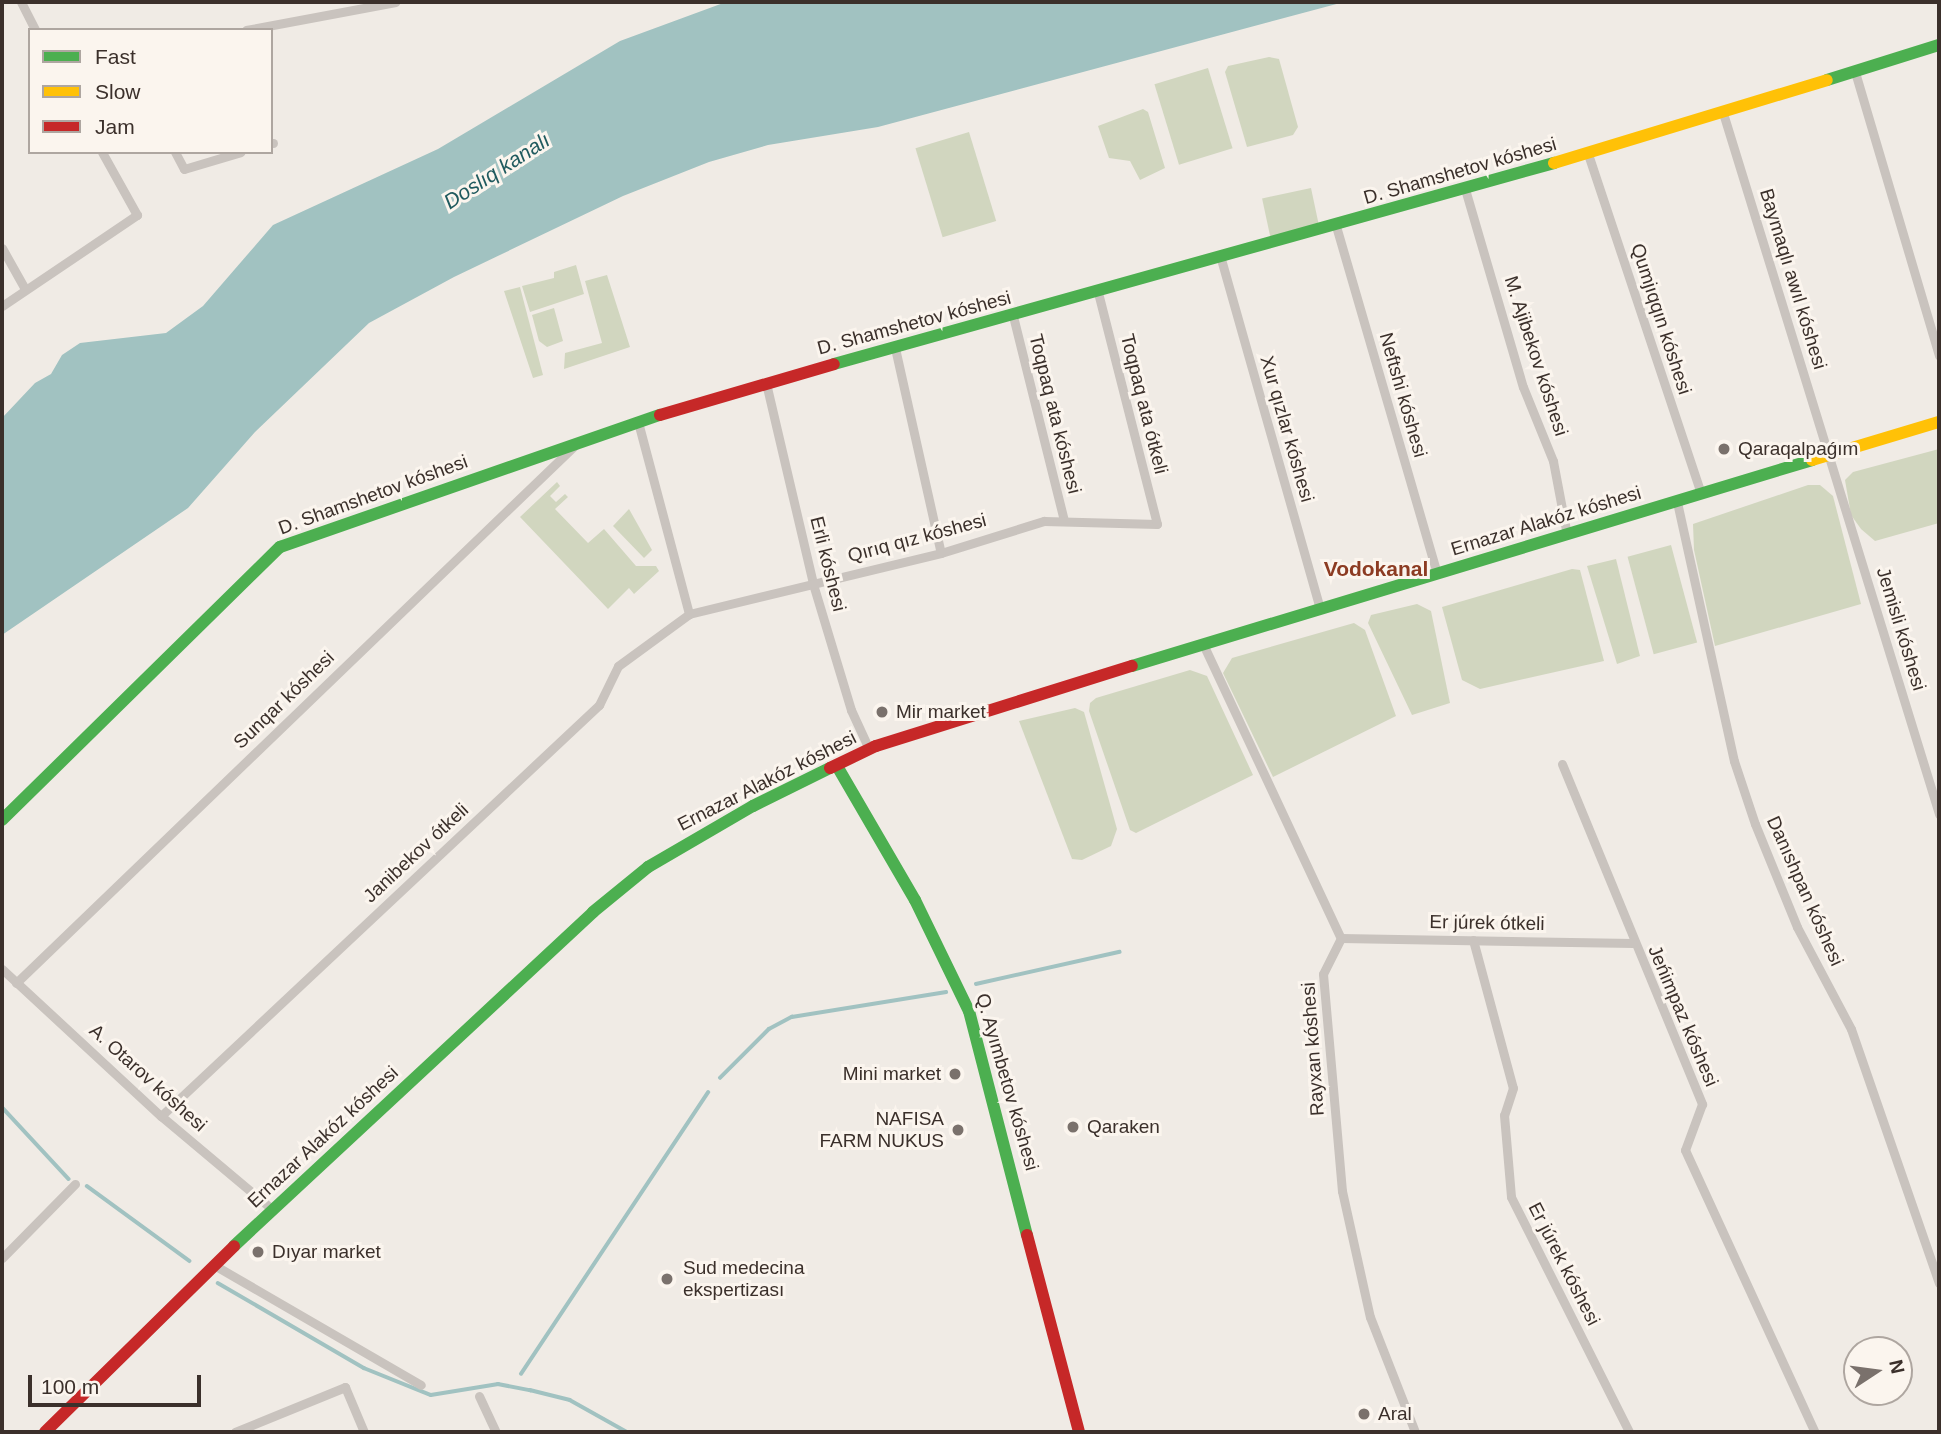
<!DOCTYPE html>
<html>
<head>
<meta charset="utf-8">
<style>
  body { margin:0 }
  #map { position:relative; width:1941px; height:1434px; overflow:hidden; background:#f0ebe5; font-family:Arial,sans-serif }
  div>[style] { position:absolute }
  .green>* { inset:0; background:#d1d6bf; transform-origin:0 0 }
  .water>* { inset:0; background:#a1c2c1 }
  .stream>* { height:3.5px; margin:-1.75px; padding:0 1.75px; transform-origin:1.75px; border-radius:1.75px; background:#a1c2c1 }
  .street>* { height:9px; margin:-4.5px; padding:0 4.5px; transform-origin:4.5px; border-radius:4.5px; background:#c9c3be }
  .fast>* { height:12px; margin:-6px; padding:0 6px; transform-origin:6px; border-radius:6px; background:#4caf50 }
  .slow>* { height:12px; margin:-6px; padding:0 6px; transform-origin:6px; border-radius:6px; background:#ffc107 }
  .jam>* { height:12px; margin:-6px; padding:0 6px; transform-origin:6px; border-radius:6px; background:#c62828 }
  .dots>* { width:19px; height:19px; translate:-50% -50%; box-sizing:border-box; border:4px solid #fbf5ee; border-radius:50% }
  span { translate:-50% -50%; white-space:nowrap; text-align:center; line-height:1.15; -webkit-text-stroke:6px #fbf5ee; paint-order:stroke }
  .street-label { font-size:19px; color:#3b302b }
  .poi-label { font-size:19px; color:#3b302b }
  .left { translate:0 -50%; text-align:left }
  .right { translate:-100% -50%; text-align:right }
  .water-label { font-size:21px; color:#1f5a5e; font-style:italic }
  .neighbourhood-label { font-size:21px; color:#8c3b22; font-weight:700 }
  .frame { position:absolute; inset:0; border:4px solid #3b302b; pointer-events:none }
  .legend { position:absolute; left:28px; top:28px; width:245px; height:126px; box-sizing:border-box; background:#fbf5ee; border:2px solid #aea6a0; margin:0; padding:9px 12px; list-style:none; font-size:21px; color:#3b302b }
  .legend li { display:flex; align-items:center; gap:14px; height:35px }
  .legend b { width:35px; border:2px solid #aea6a0 }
  .north { position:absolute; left:1843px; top:1336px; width:70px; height:70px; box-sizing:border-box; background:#fbf5ee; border:2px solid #aea6a0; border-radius:50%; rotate:77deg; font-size:19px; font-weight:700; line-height:28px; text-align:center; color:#3b302b }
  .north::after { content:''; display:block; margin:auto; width:24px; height:32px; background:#7a716c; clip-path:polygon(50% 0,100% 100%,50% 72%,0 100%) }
  .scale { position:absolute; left:28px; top:1375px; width:173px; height:32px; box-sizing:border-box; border:4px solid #3b302b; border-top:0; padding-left:9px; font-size:21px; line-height:24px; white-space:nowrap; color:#3b302b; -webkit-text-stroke:5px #fbf5ee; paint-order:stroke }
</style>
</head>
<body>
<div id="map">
  <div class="green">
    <i style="clip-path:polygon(1269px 57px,1279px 59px,1298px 127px,1293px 135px,1247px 147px,1225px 72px,1228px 66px)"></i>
    <i style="left:1208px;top:68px;width:84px;height:56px;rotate:73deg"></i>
    <i style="clip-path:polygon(1143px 109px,1148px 112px,1165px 168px,1140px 180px,1130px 161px,1109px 158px,1098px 126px)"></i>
    <i style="left:969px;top:132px;width:93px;height:56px;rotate:73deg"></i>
    <i style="left:1311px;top:188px;width:39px;height:50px;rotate:78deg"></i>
    <i style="clip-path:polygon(576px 265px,584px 294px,530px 312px,522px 286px,554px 278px,554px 272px)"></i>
    <i style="clip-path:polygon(607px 275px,630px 347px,564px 369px,565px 353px,602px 343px,585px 281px)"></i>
    <i style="clip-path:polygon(520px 287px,543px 375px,533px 378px,504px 291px)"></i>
    <i style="clip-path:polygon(554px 308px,563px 341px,547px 347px,539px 341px,532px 315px)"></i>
    <i style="clip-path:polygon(1939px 449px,1939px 523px,1875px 541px,1861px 529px,1851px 515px,1845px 480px,1853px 472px)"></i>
    <i style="clip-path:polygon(557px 482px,560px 486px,550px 496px,556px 502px,565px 494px,568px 497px,555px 509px,588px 543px,604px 529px,636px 566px,656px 566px,659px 571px,634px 594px,629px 588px,608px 609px,520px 517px)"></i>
    <i style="clip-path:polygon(1808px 485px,1820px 485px,1833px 496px,1861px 604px,1715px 646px,1694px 550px,1693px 524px)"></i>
    <i style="clip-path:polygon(629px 509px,652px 550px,644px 558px,613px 526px)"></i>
    <i style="left:1671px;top:545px;width:101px;height:45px;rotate:75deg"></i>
    <i style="clip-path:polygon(1616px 559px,1640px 656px,1617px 664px,1587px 566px)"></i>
    <i style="clip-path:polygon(1572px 569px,1580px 570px,1604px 661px,1480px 689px,1462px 680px,1442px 607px)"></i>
    <i style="clip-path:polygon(1417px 604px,1431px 611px,1450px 703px,1412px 715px,1368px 623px,1371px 615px)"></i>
    <i style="clip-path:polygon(1354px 623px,1365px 630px,1396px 716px,1273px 777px,1223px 673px,1232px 658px)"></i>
    <i style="clip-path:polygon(1190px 670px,1207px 676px,1253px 775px,1136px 833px,1130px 830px,1089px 711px,1090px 703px,1096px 698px)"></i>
    <i style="clip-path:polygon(1075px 708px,1084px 712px,1117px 829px,1111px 846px,1082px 860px,1072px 859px,1019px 721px)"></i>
  </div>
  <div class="water">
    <i style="clip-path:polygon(726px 2px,1344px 2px,878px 127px,768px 145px,709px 162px,623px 196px,454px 277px,369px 323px,255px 432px,188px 508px,2px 635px,2px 418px,35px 383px,51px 374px,62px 355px,80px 343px,166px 333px,203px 306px,273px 225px,438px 149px,620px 41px)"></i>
  </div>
  <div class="stream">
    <i style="left:976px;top:984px;width:147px;rotate:-12.6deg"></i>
    <i style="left:720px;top:1078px;width:69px;rotate:-45deg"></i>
    <i style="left:769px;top:1029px;width:26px;rotate:-28deg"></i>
    <i style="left:792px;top:1017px;width:156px;rotate:-9.2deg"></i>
    <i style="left:2px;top:1107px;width:98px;rotate:47.1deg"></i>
    <i style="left:87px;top:1186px;width:127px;rotate:36.1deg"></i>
    <i style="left:218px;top:1283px;width:169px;rotate:30.2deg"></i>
    <i style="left:364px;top:1368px;width:72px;rotate:21.9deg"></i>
    <i style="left:431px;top:1395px;width:68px;rotate:-9.3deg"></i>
    <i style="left:498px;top:1384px;width:33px;rotate:11deg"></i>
    <i style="left:530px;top:1390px;width:41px;rotate:14deg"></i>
    <i style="left:570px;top:1400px;width:65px;rotate:29.3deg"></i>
    <i style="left:521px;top:1374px;width:338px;rotate:-56.4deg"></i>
  </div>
  <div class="street">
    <i style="left:21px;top:2px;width:31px;rotate:63deg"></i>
    <i style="left:246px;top:30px;width:152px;rotate:-10.6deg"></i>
    <i style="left:1855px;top:72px;width:296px;rotate:73.5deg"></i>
    <i style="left:1723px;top:113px;width:734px;rotate:72.87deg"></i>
    <i style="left:271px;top:143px;width:2px"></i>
    <i style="left:175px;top:152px;width:19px;rotate:62deg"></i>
    <i style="left:184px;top:169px;width:59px;rotate:-16.6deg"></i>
    <i style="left:1588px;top:154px;width:358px;rotate:71.6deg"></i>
    <i style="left:1465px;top:189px;width:206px;rotate:73.7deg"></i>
    <i style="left:1523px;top:387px;width:80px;rotate:67.9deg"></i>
    <i style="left:1553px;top:461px;width:75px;rotate:79.3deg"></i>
    <i style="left:1336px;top:226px;width:361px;rotate:73.8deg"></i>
    <i style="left:2px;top:248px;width:47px;rotate:60.7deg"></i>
    <i style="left:1221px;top:259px;width:363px;rotate:74.2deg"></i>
    <i style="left:2px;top:306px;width:163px;rotate:-34deg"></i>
    <i style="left:137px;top:215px;width:72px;rotate:-119.1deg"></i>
    <i style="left:1013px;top:316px;width:211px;rotate:76deg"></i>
    <i style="left:895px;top:348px;width:210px;rotate:77.4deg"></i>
    <i style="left:766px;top:383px;width:206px;rotate:76.8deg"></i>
    <i style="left:813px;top:584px;width:132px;rotate:73.2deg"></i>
    <i style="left:851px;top:710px;width:43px;rotate:65.2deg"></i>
    <i style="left:638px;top:422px;width:199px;rotate:75.1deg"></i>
    <i style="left:1677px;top:502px;width:265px;rotate:77.6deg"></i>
    <i style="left:1734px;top:761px;width:66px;rotate:71.6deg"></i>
    <i style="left:1755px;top:824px;width:111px;rotate:67.8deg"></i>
    <i style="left:1797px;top:927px;width:115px;rotate:62.1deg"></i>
    <i style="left:1851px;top:1029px;width:269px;rotate:70.9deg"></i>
    <i style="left:1203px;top:644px;width:325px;rotate:64.9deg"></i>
    <i style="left:1341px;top:938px;width:40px;rotate:116.6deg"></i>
    <i style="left:1323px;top:974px;width:218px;rotate:85deg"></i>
    <i style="left:1342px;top:1191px;width:129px;rotate:77.5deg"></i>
    <i style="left:1370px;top:1317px;width:123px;rotate:68.6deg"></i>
    <i style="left:1562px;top:764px;width:368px;rotate:67.6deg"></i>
    <i style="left:1702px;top:1104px;width:49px;rotate:110.3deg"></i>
    <i style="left:1685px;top:1150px;width:311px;rotate:65.3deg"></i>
    <i style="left:1341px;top:938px;width:292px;rotate:1deg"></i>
    <i style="left:1473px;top:940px;width:153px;rotate:74.9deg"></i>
    <i style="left:1513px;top:1088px;width:28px;rotate:108deg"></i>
    <i style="left:1504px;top:1115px;width:82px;rotate:85.1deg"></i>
    <i style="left:1511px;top:1197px;width:263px;rotate:63.3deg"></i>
    <i style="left:2px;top:969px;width:217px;rotate:42.8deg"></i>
    <i style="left:161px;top:1116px;width:146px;rotate:40deg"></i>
    <i style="left:16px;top:983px;width:776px;rotate:-43.9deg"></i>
    <i style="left:161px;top:1116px;width:601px;rotate:-43.18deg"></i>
    <i style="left:599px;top:705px;width:43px;rotate:-64deg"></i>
    <i style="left:618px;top:666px;width:88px;rotate:-36.2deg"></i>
    <i style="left:689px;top:614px;width:259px;rotate:-13.6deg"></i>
    <i style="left:941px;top:553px;width:108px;rotate:-17.3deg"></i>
    <i style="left:1044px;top:521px;width:113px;rotate:1.5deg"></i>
    <i style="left:1157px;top:524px;width:238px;rotate:-104.3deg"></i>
    <i style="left:2px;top:1258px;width:104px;rotate:-45.4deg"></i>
    <i style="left:214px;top:1265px;width:239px;rotate:30.1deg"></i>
    <i style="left:479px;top:1396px;width:40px;rotate:65deg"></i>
    <i style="left:235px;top:1432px;width:119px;rotate:-22.2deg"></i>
    <i style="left:345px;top:1387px;width:49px;rotate:67.1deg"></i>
  </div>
  <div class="fast">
    <i style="left:1827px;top:80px;width:117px;rotate:-17.4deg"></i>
    <i style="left:834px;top:364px;width:748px;rotate:-15.6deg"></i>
    <i style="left:1132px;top:666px;width:711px;rotate:-16.85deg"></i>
    <i style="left:837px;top:766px;width:155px;rotate:59.8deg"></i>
    <i style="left:915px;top:900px;width:123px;rotate:64.1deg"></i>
    <i style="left:969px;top:1011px;width:231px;rotate:75.5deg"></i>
    <i style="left:2px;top:820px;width:390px;rotate:-44.5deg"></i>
    <i style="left:280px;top:547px;width:402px;rotate:-19.2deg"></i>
    <i style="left:234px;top:1246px;width:490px;rotate:-42.9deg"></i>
    <i style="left:593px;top:912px;width:71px;rotate:-39.3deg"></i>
    <i style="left:648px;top:867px;width:121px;rotate:-30.2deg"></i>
    <i style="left:753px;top:806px;width:86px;rotate:-26.3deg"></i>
  </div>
  <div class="slow">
    <i style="left:1554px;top:163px;width:285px;rotate:-16.9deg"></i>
    <i style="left:1812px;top:460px;width:133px;rotate:-16.7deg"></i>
  </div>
  <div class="jam">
    <i style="left:660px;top:415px;width:181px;rotate:-16.3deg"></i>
    <i style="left:830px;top:768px;width:51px;rotate:-25.6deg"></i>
    <i style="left:876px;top:746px;width:268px;rotate:-17.4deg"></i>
    <i style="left:1027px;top:1235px;width:204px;rotate:75.2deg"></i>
    <i style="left:45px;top:1432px;width:265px;rotate:-44.5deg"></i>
  </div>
  <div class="dots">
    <i style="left:1724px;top:449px;background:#7a716c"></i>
    <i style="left:882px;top:712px;background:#7a716c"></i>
    <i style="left:955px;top:1074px;background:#7a716c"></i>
    <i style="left:1073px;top:1127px;background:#7a716c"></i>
    <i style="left:958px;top:1130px;background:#7a716c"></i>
    <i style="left:258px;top:1252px;background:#7a716c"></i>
    <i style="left:667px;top:1279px;background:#7a716c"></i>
    <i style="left:1364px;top:1414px;background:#7a716c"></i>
  </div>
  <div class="street-label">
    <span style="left:1460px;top:171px;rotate:-16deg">D. Shamshetov kóshesi</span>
    <span style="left:1793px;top:279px;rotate:73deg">Baymaqlı awıl kóshesi</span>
    <span style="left:1661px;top:319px;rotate:72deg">Qumjıqqın kóshesi</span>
    <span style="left:914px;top:323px;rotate:-15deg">D. Shamshetov kóshesi</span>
    <span style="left:1536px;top:356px;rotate:72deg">M. Ajibekov kóshesi</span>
    <span style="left:1403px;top:395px;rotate:74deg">Neftshi kóshesi</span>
    <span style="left:1144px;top:404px;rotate:76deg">Toqpaq ata ótkeli</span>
    <span style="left:1055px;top:414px;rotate:76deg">Toqpaq ata kóshesi</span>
    <span style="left:1287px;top:429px;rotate:74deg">Xur qızlar kóshesi</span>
    <span style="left:373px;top:495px;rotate:-20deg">D. Shamshetov kóshesi</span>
    <span style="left:1546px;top:521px;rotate:-17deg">Ernazar Alakóz kóshesi</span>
    <span style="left:917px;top:538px;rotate:-15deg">Qırıq qız kóshesi</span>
    <span style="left:828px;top:564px;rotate:76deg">Erli kóshesi</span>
    <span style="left:1901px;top:629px;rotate:73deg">Jemisli kóshesi</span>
    <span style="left:284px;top:700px;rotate:-44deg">Sunqar kóshesi</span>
    <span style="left:767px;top:781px;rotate:-27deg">Ernazar Alakóz kóshesi</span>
    <span style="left:416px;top:853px;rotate:-43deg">Janibekov ótkeli</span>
    <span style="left:1805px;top:891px;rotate:66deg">Danıshpan kóshesi</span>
    <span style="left:1487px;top:923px;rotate:1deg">Er júrek ótkeli</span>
    <span style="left:1683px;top:1016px;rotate:67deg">Jeńimpaz kóshesi</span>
    <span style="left:1313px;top:1049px;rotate:-94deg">Rayxan kóshesi</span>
    <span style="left:148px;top:1078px;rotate:42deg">A. Otarov kóshesi</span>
    <span style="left:1007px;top:1082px;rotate:74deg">Q. Ayımbetov kóshesi</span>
    <span style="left:323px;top:1137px;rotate:-43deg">Ernazar Alakóz kóshesi</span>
    <span style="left:1564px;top:1264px;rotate:63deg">Er júrek kóshesi</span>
  </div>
  <div class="poi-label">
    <span class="left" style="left:1738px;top:449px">Qaraqalpaǵım</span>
    <span class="left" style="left:896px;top:712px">Mir market</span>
    <span class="right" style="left:941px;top:1074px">Mini market</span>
    <span class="right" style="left:944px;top:1130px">NAFISA<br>FARM NUKUS</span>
    <span class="left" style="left:1087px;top:1127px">Qaraken</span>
    <span class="left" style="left:272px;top:1252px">Dıyar market</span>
    <span class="left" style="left:683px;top:1279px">Sud medecina<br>ekspertizası</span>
    <span class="left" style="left:1378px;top:1414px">Aral</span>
  </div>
  <div class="water-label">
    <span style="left:497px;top:171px;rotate:-33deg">Doslıq kanalı</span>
  </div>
  <div class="neighbourhood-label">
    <span style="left:1376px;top:569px">Vodokanal</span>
  </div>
  <div class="frame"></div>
  <ul class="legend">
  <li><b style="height:9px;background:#4caf50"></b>Fast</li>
  <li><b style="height:9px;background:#ffc107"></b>Slow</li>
  <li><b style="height:9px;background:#c62828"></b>Jam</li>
  </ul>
  <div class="north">N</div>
  <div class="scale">100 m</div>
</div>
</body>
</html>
